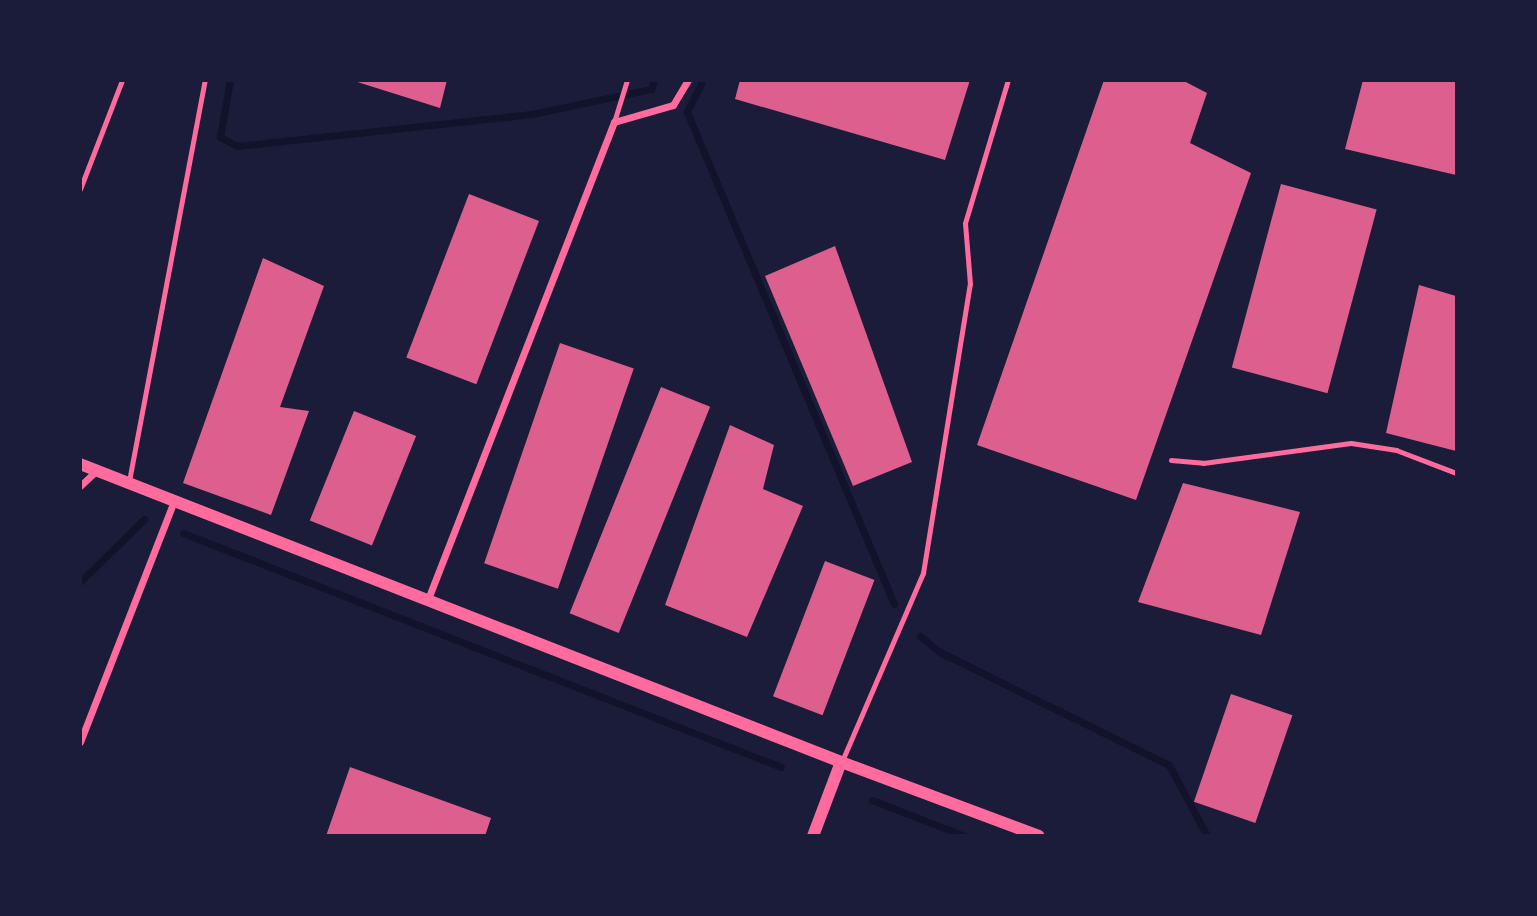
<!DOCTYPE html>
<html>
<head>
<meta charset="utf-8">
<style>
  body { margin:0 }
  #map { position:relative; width:1537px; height:916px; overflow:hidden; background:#1b1b3a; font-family:"Varela Round",sans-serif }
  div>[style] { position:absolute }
  .stream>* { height:7px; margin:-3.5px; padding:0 3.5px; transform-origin:3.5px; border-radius:3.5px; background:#12122b }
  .building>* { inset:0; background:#dd5f8e; transform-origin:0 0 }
  .service>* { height:5px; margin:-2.5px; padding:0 2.5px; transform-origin:2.5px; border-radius:2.5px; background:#ff6b9d }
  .minor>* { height:7px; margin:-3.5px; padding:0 3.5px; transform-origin:3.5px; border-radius:3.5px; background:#ff6b9d }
  .tertiary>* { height:12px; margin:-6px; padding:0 6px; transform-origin:6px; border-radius:6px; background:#ff6b9d }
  span { translate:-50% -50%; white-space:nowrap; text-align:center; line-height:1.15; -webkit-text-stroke:6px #1b1b3a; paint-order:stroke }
  .frame { position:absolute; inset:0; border:82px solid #1b1b3a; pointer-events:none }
</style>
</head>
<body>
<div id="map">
  <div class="stream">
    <i style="left:230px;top:80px;width:58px;rotate:100deg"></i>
    <i style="left:220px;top:137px;width:19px;rotate:28deg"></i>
    <i style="left:237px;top:146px;width:297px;rotate:-6.2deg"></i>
    <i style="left:532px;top:114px;width:122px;rotate:-11.9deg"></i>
    <i style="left:651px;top:89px;width:9px;rotate:-72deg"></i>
    <i style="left:703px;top:80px;width:36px;rotate:117deg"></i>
    <i style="left:687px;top:112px;width:534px;rotate:67.18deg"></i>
    <i style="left:183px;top:533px;width:642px;rotate:21.37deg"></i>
    <i style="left:80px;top:582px;width:90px;rotate:-44.5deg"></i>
    <i style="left:920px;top:636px;width:26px;rotate:39deg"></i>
    <i style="left:940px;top:652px;width:255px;rotate:26.3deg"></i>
    <i style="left:1169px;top:765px;width:81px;rotate:61.8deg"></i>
    <i style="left:872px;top:800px;width:100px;rotate:21.2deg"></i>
  </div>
  <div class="building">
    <i style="clip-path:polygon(351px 80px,447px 80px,440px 108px)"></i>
    <i style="clip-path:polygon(740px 80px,970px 80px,945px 160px,735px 99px)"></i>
    <i style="clip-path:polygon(1104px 80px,1182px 80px,1207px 93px,1190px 143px,1251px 173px,1136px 500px,977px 445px)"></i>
    <i style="clip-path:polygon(1363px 80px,1456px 80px,1456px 175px,1345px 149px)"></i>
    <i style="left:1281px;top:184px;width:99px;height:190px;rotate:15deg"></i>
    <i style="left:469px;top:194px;width:75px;height:175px;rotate:21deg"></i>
    <i style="clip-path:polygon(835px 246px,912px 462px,853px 486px,765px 276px)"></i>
    <i style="clip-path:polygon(263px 258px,324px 286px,280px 407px,309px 411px,271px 515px,183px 483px)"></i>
    <i style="clip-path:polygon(1419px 285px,1456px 296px,1456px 451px,1386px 433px)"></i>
    <i style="left:560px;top:343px;width:78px;height:233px;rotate:19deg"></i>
    <i style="left:661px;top:387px;width:53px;height:244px;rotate:22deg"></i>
    <i style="left:354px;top:411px;width:67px;height:118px;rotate:22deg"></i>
    <i style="clip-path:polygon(730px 425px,774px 445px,763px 489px,803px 506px,747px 637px,665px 605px)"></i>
    <i style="clip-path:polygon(1183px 483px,1300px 512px,1261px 635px,1138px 602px)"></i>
    <i style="left:825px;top:561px;width:53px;height:145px;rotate:21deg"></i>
    <i style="left:1231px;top:694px;width:65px;height:114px;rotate:19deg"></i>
    <i style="clip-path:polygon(350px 767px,491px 818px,485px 836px,326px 836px)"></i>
  </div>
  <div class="service">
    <i style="left:614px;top:122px;width:44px;rotate:-72.8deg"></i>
    <i style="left:80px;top:189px;width:117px;rotate:-68.9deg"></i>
    <i style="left:1171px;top:460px;width:32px;rotate:5deg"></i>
    <i style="left:1203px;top:463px;width:149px;rotate:-7.7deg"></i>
    <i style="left:1351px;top:443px;width:46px;rotate:8.8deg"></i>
    <i style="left:1396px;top:450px;width:64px;rotate:21deg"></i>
    <i style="left:129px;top:481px;width:408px;rotate:-79.3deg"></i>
    <i style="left:842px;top:761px;width:205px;rotate:-66.7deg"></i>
    <i style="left:923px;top:573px;width:293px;rotate:-80.8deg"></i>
    <i style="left:970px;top:284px;width:61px;rotate:-94.7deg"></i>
    <i style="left:965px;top:223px;width:149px;rotate:-73.3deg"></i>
  </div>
  <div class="minor">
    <i style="left:80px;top:486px;width:23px;rotate:-43deg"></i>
    <i style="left:428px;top:599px;width:512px;rotate:-68.7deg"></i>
    <i style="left:614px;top:122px;width:61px;rotate:-16.1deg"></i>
    <i style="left:673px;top:105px;width:29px;rotate:-59deg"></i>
    <i style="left:80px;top:742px;width:256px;rotate:-68.7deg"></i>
  </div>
  <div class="tertiary">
    <i style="left:80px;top:464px;width:817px;rotate:21.38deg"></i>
    <i style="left:841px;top:762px;width:211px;rotate:20.5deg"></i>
    <i style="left:813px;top:836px;width:79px;rotate:-69.3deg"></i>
  </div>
  <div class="frame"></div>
</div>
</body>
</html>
